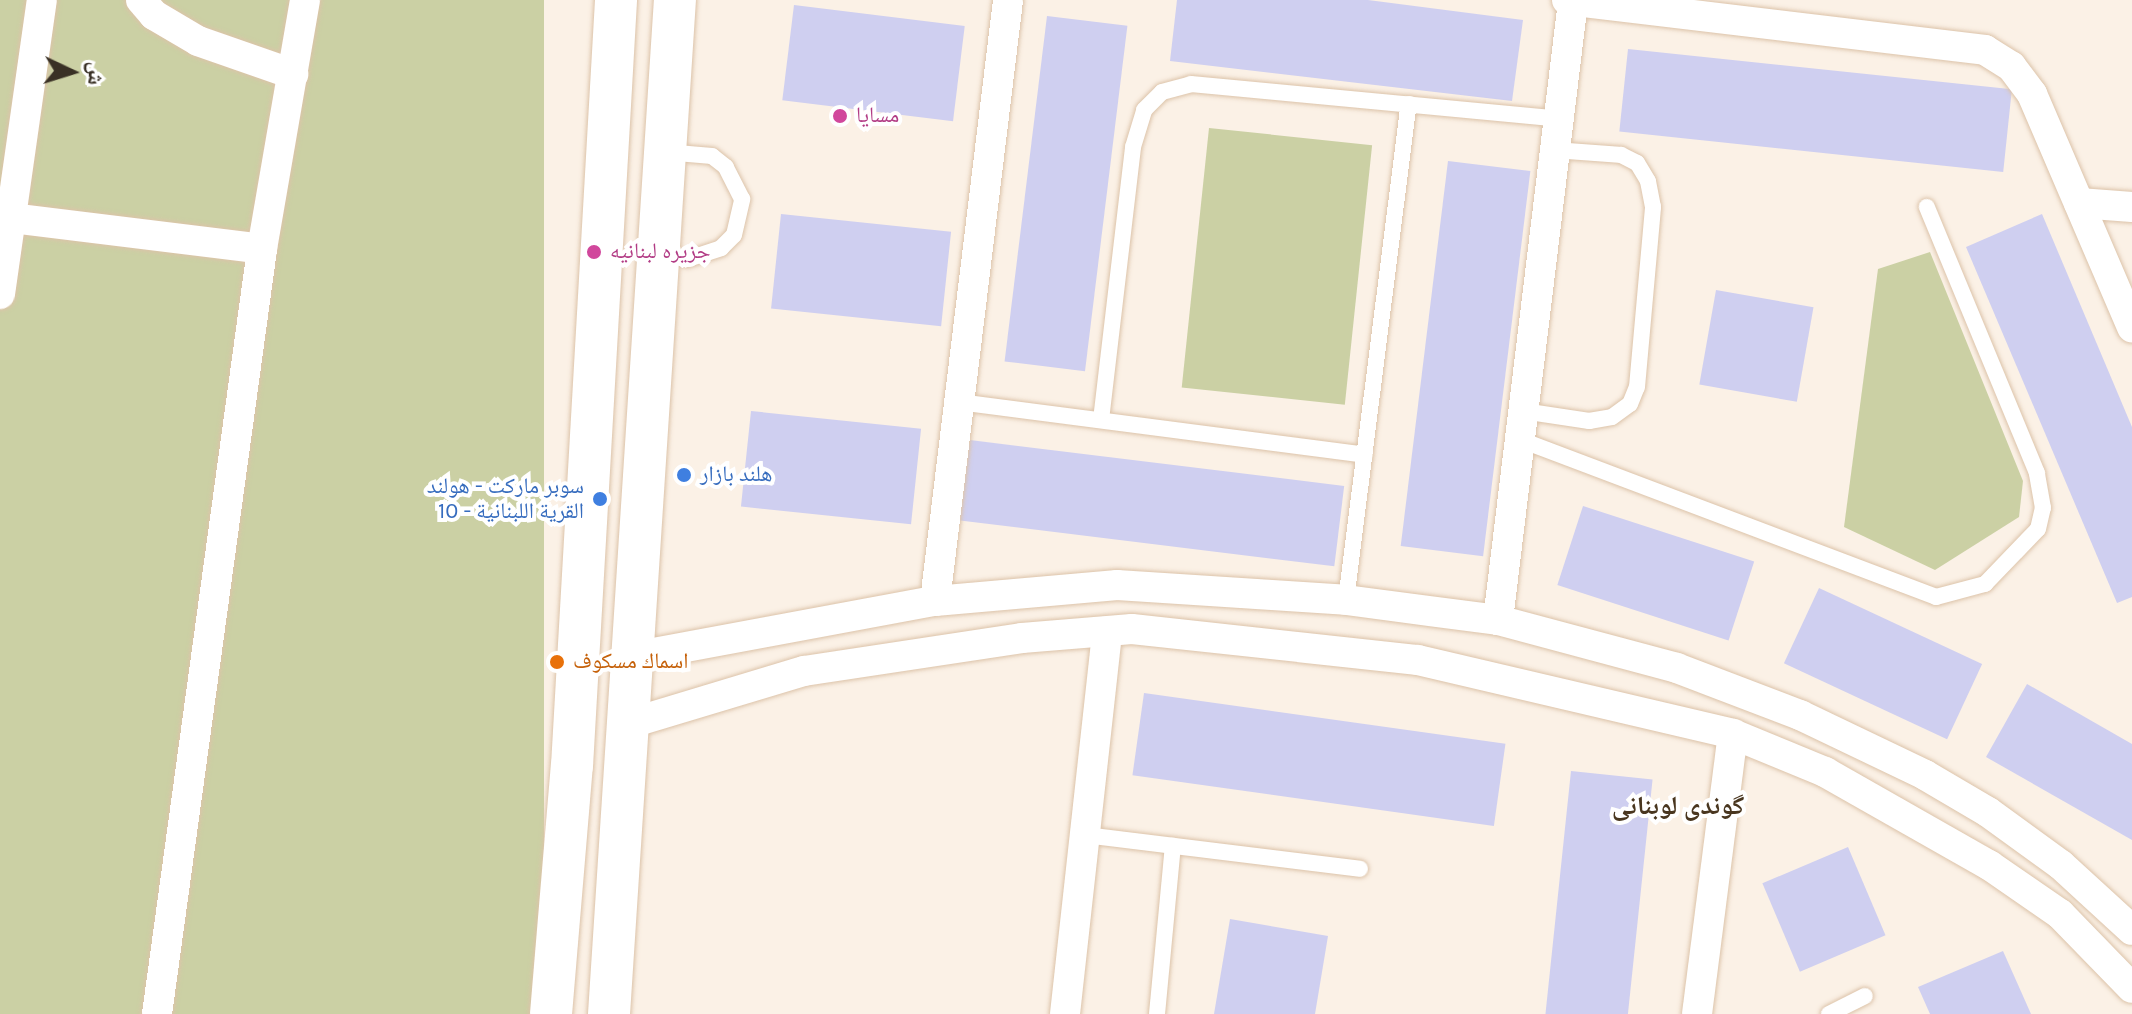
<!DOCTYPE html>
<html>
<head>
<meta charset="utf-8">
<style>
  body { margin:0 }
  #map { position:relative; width:2132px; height:1014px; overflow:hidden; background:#fbf1e6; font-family:Karla,"Noto Naskh Arabic",sans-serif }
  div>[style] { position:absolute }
  .green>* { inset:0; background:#cbd0a4; transform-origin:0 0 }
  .building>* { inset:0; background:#cfcff0; transform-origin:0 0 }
  .roads { filter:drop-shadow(0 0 2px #dcc3a9) drop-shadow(0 0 2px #dcc3a9) }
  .lane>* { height:16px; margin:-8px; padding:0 8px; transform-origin:8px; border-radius:8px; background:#fff }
  .street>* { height:30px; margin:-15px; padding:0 15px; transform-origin:15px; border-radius:15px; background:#fff }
  .secondary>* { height:42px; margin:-21px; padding:0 21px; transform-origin:21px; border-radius:21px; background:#fff }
  .dots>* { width:22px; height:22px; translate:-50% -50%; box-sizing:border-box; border:4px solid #fff; border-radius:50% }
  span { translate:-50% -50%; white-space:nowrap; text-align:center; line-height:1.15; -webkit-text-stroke:8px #fff; paint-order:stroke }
  .hotel-label { font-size:22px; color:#b23c85 }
  .left { translate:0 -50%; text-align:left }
  .shop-label { font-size:22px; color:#366cbe }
  .right { translate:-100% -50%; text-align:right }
  .food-label { font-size:22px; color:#c56008 }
  .quarter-label { font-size:26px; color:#49361f; font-weight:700 }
  .north { position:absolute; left:32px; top:32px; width:80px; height:80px; -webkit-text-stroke:6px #fff; paint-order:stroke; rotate:94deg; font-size:22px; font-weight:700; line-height:32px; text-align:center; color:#393025 }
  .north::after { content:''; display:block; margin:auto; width:28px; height:36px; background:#393025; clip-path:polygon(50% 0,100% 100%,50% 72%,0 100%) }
</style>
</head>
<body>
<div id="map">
  <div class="green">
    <i style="left:0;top:0;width:544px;height:1014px"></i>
    <i style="left:1209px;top:128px;width:164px;height:261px;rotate:6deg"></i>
    <i style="clip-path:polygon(1930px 252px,2023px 481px,2019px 517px,1935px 570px,1844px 527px,1878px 269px)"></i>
  </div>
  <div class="building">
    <i style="clip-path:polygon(1177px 0,1368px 0,1523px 20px,1512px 101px,1170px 61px)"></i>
    <i style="left:794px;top:5px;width:172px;height:96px;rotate:7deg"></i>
    <i style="left:1047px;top:16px;width:81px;height:348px;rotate:7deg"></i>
    <i style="left:1628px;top:49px;width:386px;height:83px;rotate:6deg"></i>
    <i style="left:1448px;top:161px;width:83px;height:388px;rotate:7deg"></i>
    <i style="left:781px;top:214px;width:171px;height:95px;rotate:6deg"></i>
    <i style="clip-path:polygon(2042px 214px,2132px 427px,2132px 597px,2117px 603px,1966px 247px)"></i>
    <i style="left:1716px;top:290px;width:99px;height:96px;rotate:10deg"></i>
    <i style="left:751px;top:411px;width:171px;height:96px;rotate:6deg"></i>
    <i style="left:970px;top:440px;width:377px;height:81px;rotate:7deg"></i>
    <i style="left:1583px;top:506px;width:180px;height:83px;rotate:18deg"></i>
    <i style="left:1819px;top:588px;width:180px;height:83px;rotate:25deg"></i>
    <i style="clip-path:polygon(2027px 684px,2132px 744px,2132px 840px,1986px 757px)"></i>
    <i style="left:1144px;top:693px;width:365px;height:83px;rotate:8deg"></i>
    <i style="left:1571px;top:771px;width:82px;height:245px;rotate:6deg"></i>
    <i style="left:1848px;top:847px;width:96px;height:93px;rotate:67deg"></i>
    <i style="clip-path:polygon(1230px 919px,1328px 936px,1315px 1014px,1214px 1014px)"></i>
    <i style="clip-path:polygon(2003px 951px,2031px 1014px,1930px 1014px,1918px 987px)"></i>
  </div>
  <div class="roads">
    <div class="lane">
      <i style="left:660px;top:255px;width:28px;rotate:8deg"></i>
      <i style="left:688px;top:259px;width:35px;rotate:-18deg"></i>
      <i style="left:721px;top:248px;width:18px;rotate:-45deg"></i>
      <i style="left:734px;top:235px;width:37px;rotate:-77deg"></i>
      <i style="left:742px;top:199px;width:36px;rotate:-117deg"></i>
      <i style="left:726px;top:167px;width:18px;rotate:-142deg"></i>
      <i style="left:712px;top:156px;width:47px;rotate:-175.1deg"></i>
      <i style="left:959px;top:402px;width:409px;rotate:7.4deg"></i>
      <i style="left:1523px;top:411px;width:67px;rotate:8.6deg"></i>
      <i style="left:1589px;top:421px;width:23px;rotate:-10deg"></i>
      <i style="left:1612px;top:417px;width:22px;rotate:-36deg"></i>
      <i style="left:1630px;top:404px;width:18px;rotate:-68deg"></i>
      <i style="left:1637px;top:387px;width:181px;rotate:-84.9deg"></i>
      <i style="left:1653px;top:207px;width:26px;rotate:-101deg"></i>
      <i style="left:1648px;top:181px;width:21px;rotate:-121deg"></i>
      <i style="left:1637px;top:163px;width:18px;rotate:-153deg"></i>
      <i style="left:1621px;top:155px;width:66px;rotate:-175.7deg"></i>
      <i style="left:1101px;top:420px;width:275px;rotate:-83.3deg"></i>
      <i style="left:1133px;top:147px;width:39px;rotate:-73deg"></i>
      <i style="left:1144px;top:110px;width:25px;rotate:-45deg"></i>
      <i style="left:1162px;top:92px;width:30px;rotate:-15deg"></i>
      <i style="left:1191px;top:84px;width:370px;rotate:5.4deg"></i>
      <i style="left:1521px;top:440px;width:444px;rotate:20.7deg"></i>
      <i style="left:1936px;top:597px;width:51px;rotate:-14.9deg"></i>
      <i style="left:1985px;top:584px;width:76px;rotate:-46.1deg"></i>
      <i style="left:2038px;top:529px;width:22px;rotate:-77deg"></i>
      <i style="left:2043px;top:508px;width:36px;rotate:-100deg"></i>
      <i style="left:2037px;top:473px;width:288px;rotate:-112.5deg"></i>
      <i style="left:1346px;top:600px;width:500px;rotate:-82.8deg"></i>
      <i style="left:1085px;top:835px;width:277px;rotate:7deg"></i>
      <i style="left:1157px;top:1014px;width:169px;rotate:-84.6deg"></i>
      <i style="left:1829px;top:1014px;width:40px;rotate:-26.6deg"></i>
    </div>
    <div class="street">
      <i style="left:141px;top:0;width:20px;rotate:49deg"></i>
      <i style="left:154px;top:15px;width:51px;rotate:30.6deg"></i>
      <i style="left:198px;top:41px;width:101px;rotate:19.2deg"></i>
      <i style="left:1567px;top:0;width:421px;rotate:6.8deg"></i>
      <i style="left:1985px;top:50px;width:31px;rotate:32deg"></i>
      <i style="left:2011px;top:66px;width:35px;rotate:53deg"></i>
      <i style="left:2032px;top:94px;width:254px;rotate:66.8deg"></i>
      <i style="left:2079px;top:203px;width:53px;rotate:4.3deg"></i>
      <i style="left:11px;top:218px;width:253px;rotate:7deg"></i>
      <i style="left:0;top:294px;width:297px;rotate:-81.9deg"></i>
      <i style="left:935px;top:601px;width:605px;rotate:-83.07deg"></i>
      <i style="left:1498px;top:620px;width:624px;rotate:-83.09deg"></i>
      <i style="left:632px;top:657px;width:308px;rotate:-10.5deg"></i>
      <i style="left:935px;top:601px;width:183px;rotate:-5deg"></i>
      <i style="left:1117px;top:585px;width:229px;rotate:3.7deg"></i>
      <i style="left:1346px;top:600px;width:153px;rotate:7.5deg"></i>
      <i style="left:1498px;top:620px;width:185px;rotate:15deg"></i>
      <i style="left:1677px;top:668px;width:132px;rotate:20.9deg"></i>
      <i style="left:1800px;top:715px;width:139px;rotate:25.6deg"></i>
      <i style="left:1925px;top:775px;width:73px;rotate:30.4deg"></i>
      <i style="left:1988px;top:812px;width:90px;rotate:36deg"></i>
      <i style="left:2061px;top:865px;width:96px;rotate:42.5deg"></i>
      <i style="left:628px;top:724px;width:184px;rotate:-16.8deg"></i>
      <i style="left:804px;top:671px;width:220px;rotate:-8.6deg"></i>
      <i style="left:1022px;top:638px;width:110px;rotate:-4.7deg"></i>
      <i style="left:1132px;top:629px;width:288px;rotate:6.2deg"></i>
      <i style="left:1418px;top:660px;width:324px;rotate:13.2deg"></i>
      <i style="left:1733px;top:734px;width:100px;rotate:22.4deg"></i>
      <i style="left:1825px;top:772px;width:189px;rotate:29.6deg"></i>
      <i style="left:1989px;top:865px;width:86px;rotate:34.6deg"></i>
      <i style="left:2060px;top:914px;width:103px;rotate:45.8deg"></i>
      <i style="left:157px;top:1014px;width:772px;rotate:-82.18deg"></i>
      <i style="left:262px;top:249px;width:253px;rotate:-80.2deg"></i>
      <i style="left:1065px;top:1014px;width:385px;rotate:-83.7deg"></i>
      <i style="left:1697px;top:1014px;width:282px;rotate:-82.7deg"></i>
    </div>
    <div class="secondary">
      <i style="left:551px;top:1014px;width:249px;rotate:-85.2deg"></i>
      <i style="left:572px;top:766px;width:767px;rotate:-86.71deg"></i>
      <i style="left:609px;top:1014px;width:1016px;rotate:-86.28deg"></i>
    </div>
  </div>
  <div class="dots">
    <i style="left:840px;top:116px;background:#d1479c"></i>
    <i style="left:594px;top:252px;background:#d1479c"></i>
    <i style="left:684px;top:475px;background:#3f7fe0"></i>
    <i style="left:600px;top:499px;background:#3f7fe0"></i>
    <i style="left:557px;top:662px;background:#e8710a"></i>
  </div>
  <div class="hotel-label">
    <span class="left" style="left:856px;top:116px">مسايا</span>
    <span class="left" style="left:610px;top:252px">جزيره لبنانيه</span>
  </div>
  <div class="shop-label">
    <span class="left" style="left:700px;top:475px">هلند بازار</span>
    <span class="right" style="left:584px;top:499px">سوبر ماركت - هولند<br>10 - القرية اللبنانية</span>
  </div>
  <div class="food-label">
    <span class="left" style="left:573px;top:662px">اسماك مسكوف</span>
  </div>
  <div class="quarter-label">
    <span style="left:1678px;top:806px">گوندی لوبنانی</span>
  </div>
  <div class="north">ش</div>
</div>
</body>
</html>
